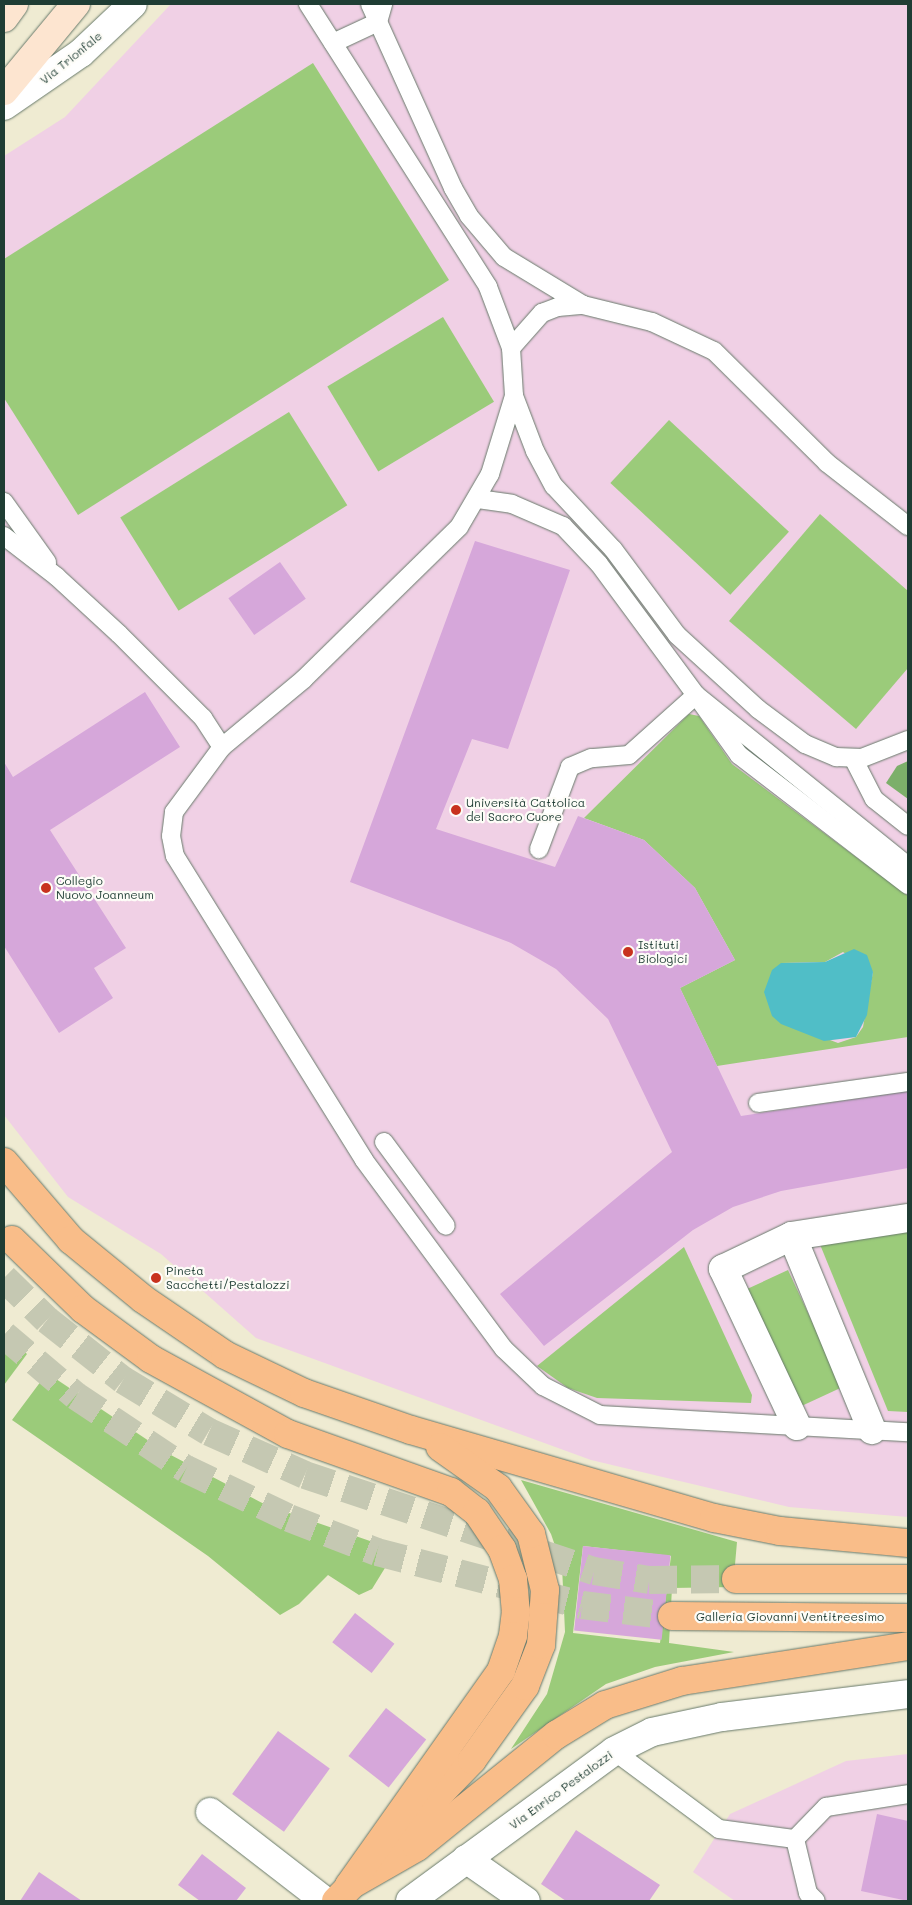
<!DOCTYPE html>
<html>
<head>
<meta charset="utf-8">
<style>
  body { margin:0 }
  #map { position:relative; width:912px; height:1905px; overflow:hidden; background:#efebd2; font-family:Mali,sans-serif }
  div>[style] { position:absolute }
  .built>* { inset:0; background:#f0d0e5 }
  .green>* { inset:0; background:#9bcb7a; transform-origin:0 0 }
  .forest>* { inset:0; background:#7caf6a }
  .water>* { inset:0; background:#50bec7 }
  .building>* { inset:0; background:#d6a7da; transform-origin:0 0 }
  .highway-tunnel>* { height:28px; margin-top:-14px; transform-origin:0; background:repeating-linear-gradient(90deg,#c5c8b2 0 28px,transparent 0 42px) }
  .roads { filter:drop-shadow(0 0 1px #687a6b) drop-shadow(0 0 1px #687a6b) }
  .lane>* { height:18px; margin:-9px; padding:0 9px; transform-origin:9px; border-radius:9px; background:#fff }
  .street>* { height:28px; margin:-14px; padding:0 14px; transform-origin:14px; border-radius:14px; background:#fff }
  .secondary>* { height:28px; margin:-14px; padding:0 14px; transform-origin:14px; border-radius:14px; background:#fde5d0 }
  .primary>* { height:28px; margin:-14px; padding:0 14px; transform-origin:14px; border-radius:14px; background:#f9bd89 }
  .highway>* { height:28px; margin:-14px; padding:0 14px; transform-origin:14px; border-radius:14px; background:#f9bd89 }
  .dots>* { width:14px; height:14px; translate:-50% -50%; box-sizing:border-box; border:2px solid #fdfcf7; border-radius:50% }
  span { translate:-50% -50%; white-space:nowrap; text-align:center; line-height:1.15; -webkit-text-stroke:4.5px #fdfcf7; paint-order:stroke }
  .street-label { font-size:12px; color:#1f3d34 }
  .poi-label { font-size:12px; color:#1f3d34 }
  .left { translate:0 -50%; text-align:left }
  .frame { position:absolute; inset:0; border:5px solid #1f3d34; pointer-events:none }
</style>
</head>
<body>
<div id="map">
  <div class="built">
    <i style="clip-path:polygon(171px 4px,908px 4px,908px 1517px,789px 1507px,591px 1460px,256px 1338px,161px 1254px,68px 1197px,4px 1115px,4px 156px,65px 117px)"></i>
    <i style="clip-path:polygon(908px 1754px,908px 1901px,735px 1901px,693px 1872px,730px 1814px,846px 1761px)"></i>
  </div>
  <div class="green">
    <i style="clip-path:polygon(313px 63px,449px 280px,78px 515px,4px 398px,4px 259px)"></i>
    <i style="left:443px;top:317px;width:99px;height:135px;rotate:59deg"></i>
    <i style="left:289px;top:412px;width:110px;height:199px;rotate:58deg"></i>
    <i style="left:669px;top:420px;width:164px;height:86px;rotate:43deg"></i>
    <i style="clip-path:polygon(820px 514px,908px 591px,908px 668px,856px 729px,729px 621px)"></i>
    <i style="clip-path:polygon(evenodd,689px 714px,699px 716px,732px 764px,908px 896px,908px 1037px,717px 1066px,680px 988px,735px 960px,695px 888px,644px 840px,584px 818px,689px 714px,843px 952px,873px 972px,863px 1027px,856px 1037px,838px 1043px,811px 1033px,781px 963px,825px 962px,843px 952px)"></i>
    <i style="clip-path:polygon(908px 1230px,908px 1412px,888px 1411px,819px 1242px)"></i>
    <i style="clip-path:polygon(684px 1247px,752px 1395px,751px 1403px,597px 1398px,568px 1388px,537px 1366px)"></i>
    <i style="left:788px;top:1270px;width:129px;height:47px;rotate:65deg"></i>
    <i style="clip-path:polygon(4px 1334px,27px 1354px,4px 1385px)"></i>
    <i style="clip-path:polygon(47px 1373px,167px 1453px,266px 1505px,396px 1550px,372px 1589px,359px 1595px,328px 1575px,299px 1604px,280px 1615px,208px 1556px,12px 1420px)"></i>
    <i style="clip-path:polygon(evenodd,521px 1480px,737px 1542px,733px 1587px,672px 1588px,669px 1643px,734px 1652px,655px 1667px,606px 1684px,511px 1749px,547px 1694px,565px 1632px,562px 1566px,551px 1534px,521px 1480px,583px 1546px,671px 1556px,660px 1643px,573px 1633px,583px 1546px)"></i>
  </div>
  <div class="forest">
    <i style="clip-path:polygon(908px 761px,908px 799px,886px 783px,897px 766px)"></i>
  </div>
  <div class="water">
    <i style="clip-path:polygon(854px 949px,867px 955px,873px 972px,867px 1015px,856px 1037px,824px 1041px,781px 1024px,772px 1016px,764px 992px,772px 970px,781px 963px,825px 962px)"></i>
  </div>
  <div class="building">
    <i style="clip-path:polygon(475px 541px,570px 570px,508px 749px,472px 739px,436px 829px,555px 867px,578px 816px,644px 840px,695px 888px,735px 960px,680px 988px,741px 1116px,908px 1091px,908px 1168px,781px 1191px,733px 1207px,693px 1230px,544px 1346px,500px 1294px,672px 1152px,608px 1019px,556px 969px,511px 943px,350px 882px)"></i>
    <i style="left:280px;top:562px;width:45px;height:63px;rotate:55deg"></i>
    <i style="clip-path:polygon(145px 692px,180px 747px,50px 830px,126px 948px,94px 968px,113px 998px,59px 1033px,4px 946px,4px 762px,13px 777px)"></i>
    <i style="left:583px;top:1546px;width:88px;height:85px;rotate:6deg"></i>
    <i style="left:355px;top:1613px;width:50px;height:37px;rotate:38deg"></i>
    <i style="left:386px;top:1708px;width:51px;height:61px;rotate:38deg"></i>
    <i style="left:278px;top:1731px;width:64px;height:78px;rotate:36deg"></i>
    <i style="clip-path:polygon(877px 1814px,908px 1821px,908px 1901px,861px 1891px)"></i>
    <i style="clip-path:polygon(576px 1830px,660px 1885px,649px 1901px,566px 1901px,541px 1884px)"></i>
    <i style="clip-path:polygon(202px 1854px,246px 1888px,236px 1901px,200px 1901px,178px 1885px)"></i>
    <i style="clip-path:polygon(39px 1872px,82px 1901px,20px 1901px)"></i>
  </div>
  <div class="highway-tunnel">
    <i style="left:4px;top:1278px;width:60px;rotate:44.3deg"></i>
    <i style="left:47px;top:1320px;width:97px;rotate:38.3deg"></i>
    <i style="left:123px;top:1380px;width:100px;rotate:31.2deg"></i>
    <i style="left:209px;top:1432px;width:105px;rotate:24.1deg"></i>
    <i style="left:305px;top:1475px;width:305px;rotate:18.4deg"></i>
    <i style="left:594px;top:1571px;width:56px;rotate:9.3deg"></i>
    <i style="left:649px;top:1580px;width:87px;rotate:-0.7deg"></i>
    <i style="left:4px;top:1335px;width:94px;rotate:40.3deg"></i>
    <i style="left:76px;top:1396px;width:132px;rotate:33.6deg"></i>
    <i style="left:186px;top:1469px;width:114px;rotate:25.4deg"></i>
    <i style="left:289px;top:1518px;width:94px;rotate:21.1deg"></i>
    <i style="left:377px;top:1552px;width:212px;rotate:14.5deg"></i>
    <i style="left:582px;top:1605px;width:91px;rotate:7deg"></i>
  </div>
  <div class="roads">
    <div class="lane">
      <i style="left:308px;top:4px;width:335px;rotate:57.5deg"></i>
      <i style="left:488px;top:287px;width:65px;rotate:69.3deg"></i>
      <i style="left:511px;top:348px;width:48px;rotate:86.4deg"></i>
      <i style="left:514px;top:396px;width:82px;rotate:107.1deg"></i>
      <i style="left:490px;top:474px;width:61px;rotate:120.3deg"></i>
      <i style="left:459px;top:527px;width:217px;rotate:135.6deg"></i>
      <i style="left:304px;top:679px;width:107px;rotate:140.3deg"></i>
      <i style="left:222px;top:747px;width:81px;rotate:126.4deg"></i>
      <i style="left:174px;top:812px;width:24px;rotate:97deg"></i>
      <i style="left:171px;top:836px;width:20px;rotate:79deg"></i>
      <i style="left:175px;top:856px;width:358px;rotate:58.1deg"></i>
      <i style="left:364px;top:1160px;width:235px;rotate:53.5deg"></i>
      <i style="left:504px;top:1349px;width:54px;rotate:43.5deg"></i>
      <i style="left:543px;top:1386px;width:64px;rotate:27deg"></i>
      <i style="left:600px;top:1415px;width:308px;rotate:3.2deg"></i>
      <i style="left:370px;top:4px;width:202px;rotate:65.7deg"></i>
      <i style="left:453px;top:188px;width:32px;rotate:60deg"></i>
      <i style="left:469px;top:216px;width:54px;rotate:49.5deg"></i>
      <i style="left:504px;top:257px;width:92px;rotate:31.3deg"></i>
      <i style="left:583px;top:305px;width:71px;rotate:13.8deg"></i>
      <i style="left:652px;top:322px;width:68px;rotate:25.1deg"></i>
      <i style="left:714px;top:351px;width:159px;rotate:44.7deg"></i>
      <i style="left:827px;top:463px;width:103px;rotate:37.9deg"></i>
      <i style="left:333px;top:43px;width:50px;rotate:-25deg"></i>
      <i style="left:378px;top:22px;width:19px;rotate:-74deg"></i>
      <i style="left:511px;top:348px;width:47px;rotate:-48.5deg"></i>
      <i style="left:542px;top:313px;width:17px;rotate:-21deg"></i>
      <i style="left:558px;top:307px;width:25px;rotate:-5deg"></i>
      <i style="left:514px;top:396px;width:59px;rotate:69.1deg"></i>
      <i style="left:535px;top:451px;width:40px;rotate:62deg"></i>
      <i style="left:554px;top:486px;width:86px;rotate:46.9deg"></i>
      <i style="left:613px;top:549px;width:107px;rotate:53.3deg"></i>
      <i style="left:677px;top:635px;width:110px;rotate:42.4deg"></i>
      <i style="left:758px;top:709px;width:59px;rotate:36.7deg"></i>
      <i style="left:805px;top:744px;width:34px;rotate:23deg"></i>
      <i style="left:836px;top:757px;width:26px;rotate:2deg"></i>
      <i style="left:862px;top:758px;width:49px;rotate:-21.4deg"></i>
      <i style="left:478px;top:499px;width:34px;rotate:8deg"></i>
      <i style="left:512px;top:504px;width:56px;rotate:23.3deg"></i>
      <i style="left:563px;top:526px;width:52px;rotate:46.5deg"></i>
      <i style="left:599px;top:564px;width:163px;rotate:53.5deg"></i>
      <i style="left:696px;top:695px;width:90px;rotate:138.2deg"></i>
      <i style="left:629px;top:755px;width:38px;rotate:175deg"></i>
      <i style="left:591px;top:758px;width:23px;rotate:157deg"></i>
      <i style="left:570px;top:767px;width:88px;rotate:110.7deg"></i>
      <i style="left:4px;top:502px;width:74px;rotate:54.4deg"></i>
      <i style="left:4px;top:536px;width:67px;rotate:37.7deg"></i>
      <i style="left:57px;top:577px;width:84px;rotate:42.6deg"></i>
      <i style="left:119px;top:634px;width:119px;rotate:45deg"></i>
      <i style="left:203px;top:718px;width:35px;rotate:57deg"></i>
      <i style="left:853px;top:758px;width:46px;rotate:62.9deg"></i>
      <i style="left:874px;top:799px;width:43px;rotate:38.5deg"></i>
      <i style="left:908px;top:866px;width:272px;rotate:-141.1deg"></i>
      <i style="left:696px;top:695px;width:74px;rotate:54.4deg"></i>
      <i style="left:739px;top:755px;width:213px;rotate:37.6deg"></i>
      <i style="left:758px;top:1103px;width:151px;rotate:-8deg"></i>
      <i style="left:384px;top:1142px;width:104px;rotate:53.6deg"></i>
      <i style="left:614px;top:1751px;width:131px;rotate:36.6deg"></i>
      <i style="left:719px;top:1829px;width:77px;rotate:7.5deg"></i>
      <i style="left:795px;top:1839px;width:45px;rotate:-45.9deg"></i>
      <i style="left:826px;top:1807px;width:83px;rotate:-9deg"></i>
      <i style="left:795px;top:1839px;width:56px;rotate:76.5deg"></i>
      <i style="left:808px;top:1893px;width:11px;rotate:45deg"></i>
    </div>
    <div class="street">
      <i style="left:4px;top:106px;width:93px;rotate:-34.5deg"></i>
      <i style="left:81px;top:53px;width:71px;rotate:-43.3deg"></i>
      <i style="left:792px;top:1236px;width:117px;rotate:-8.8deg"></i>
      <i style="left:797px;top:1426px;width:174px;rotate:-115.2deg"></i>
      <i style="left:723px;top:1269px;width:76px;rotate:-25.6deg"></i>
      <i style="left:792px;top:1236px;width:210px;rotate:67.6deg"></i>
      <i style="left:210px;top:1812px;width:145px;rotate:37.7deg"></i>
      <i style="left:466px;top:1859px;width:73px;rotate:35deg"></i>
      <i style="left:410px;top:1901px;width:253px;rotate:-36.3deg"></i>
      <i style="left:614px;top:1751px;width:42px;rotate:-26.6deg"></i>
      <i style="left:652px;top:1732px;width:72px;rotate:-12.1deg"></i>
      <i style="left:722px;top:1717px;width:187px;rotate:-7deg"></i>
    </div>
    <div class="secondary">
      <i style="left:4px;top:18px;width:17px;rotate:-54deg"></i>
      <i style="left:4px;top:91px;width:113px;rotate:-50.4deg"></i>
    </div>
    <div class="primary">
      <i style="left:4px;top:1162px;width:103px;rotate:49.3deg"></i>
      <i style="left:71px;top:1240px;width:93px;rotate:39.3deg"></i>
      <i style="left:143px;top:1299px;width:99px;rotate:34.3deg"></i>
      <i style="left:225px;top:1355px;width:88px;rotate:25.7deg"></i>
      <i style="left:304px;top:1393px;width:113px;rotate:19.1deg"></i>
      <i style="left:411px;top:1430px;width:316px;rotate:16.2deg"></i>
      <i style="left:714px;top:1518px;width:67px;rotate:11.1deg"></i>
      <i style="left:780px;top:1531px;width:129px;rotate:5.4deg"></i>
      <i style="left:349px;top:1886px;width:78px;rotate:-29.8deg"></i>
      <i style="left:417px;top:1847px;width:179px;rotate:-38.9deg"></i>
      <i style="left:556px;top:1735px;width:57px;rotate:-31.5deg"></i>
      <i style="left:605px;top:1705px;width:81px;rotate:-17.3deg"></i>
      <i style="left:682px;top:1681px;width:229px;rotate:-8.8deg"></i>
      <i style="left:336px;top:1901px;width:196px;rotate:-46deg"></i>
      <i style="left:472px;top:1760px;width:91px;rotate:-54.4deg"></i>
      <i style="left:525px;top:1686px;width:44px;rotate:-68.7deg"></i>
      <i style="left:541px;top:1645px;width:55px;rotate:-85.8deg"></i>
      <i style="left:545px;top:1590px;width:58px;rotate:-104deg"></i>
      <i style="left:531px;top:1534px;width:57px;rotate:-125.7deg"></i>
      <i style="left:498px;top:1488px;width:71px;rotate:-144.7deg"></i>
    </div>
    <div class="highway">
      <i style="left:12px;top:1240px;width:99px;rotate:44.2deg"></i>
      <i style="left:83px;top:1309px;width:84px;rotate:36.3deg"></i>
      <i style="left:151px;top:1359px;width:156px;rotate:28.7deg"></i>
      <i style="left:288px;top:1434px;width:173px;rotate:19.6deg"></i>
      <i style="left:451px;top:1492px;width:33px;rotate:38deg"></i>
      <i style="left:477px;top:1512px;width:45px;rotate:56deg"></i>
      <i style="left:502px;top:1549px;width:32px;rotate:70deg"></i>
      <i style="left:513px;top:1579px;width:32px;rotate:85deg"></i>
      <i style="left:516px;top:1611px;width:25px;rotate:97deg"></i>
      <i style="left:513px;top:1636px;width:37px;rotate:109deg"></i>
      <i style="left:501px;top:1671px;width:263px;rotate:125.3deg"></i>
      <i style="left:736px;top:1579px;width:172px"></i>
      <i style="left:672px;top:1616px;width:236px;rotate:0.5deg"></i>
    </div>
  </div>
  <div class="dots">
    <i style="left:456px;top:810px;background:#c8321e"></i>
    <i style="left:46px;top:888px;background:#c8321e"></i>
    <i style="left:628px;top:952px;background:#c8321e"></i>
    <i style="left:156px;top:1278px;background:#c8321e"></i>
  </div>
  <div class="street-label">
    <span style="left:71px;top:58px;rotate:-39deg">Via Trionfale</span>
    <span style="left:790px;top:1617px">Galleria Giovanni Ventitreesimo</span>
    <span style="left:561px;top:1790px;rotate:-36deg">Via Enrico Pestalozzi</span>
  </div>
  <div class="poi-label">
    <span class="left" style="left:466px;top:810px">Università Cattolica<br>del Sacro Cuore</span>
    <span class="left" style="left:56px;top:888px">Collegio<br>Nuovo Joanneum</span>
    <span class="left" style="left:638px;top:952px">Istituti<br>Biologici</span>
    <span class="left" style="left:166px;top:1278px">Pineta<br>Sacchetti/Pestalozzi</span>
  </div>
  <div class="frame"></div>
</div>
</body>
</html>
